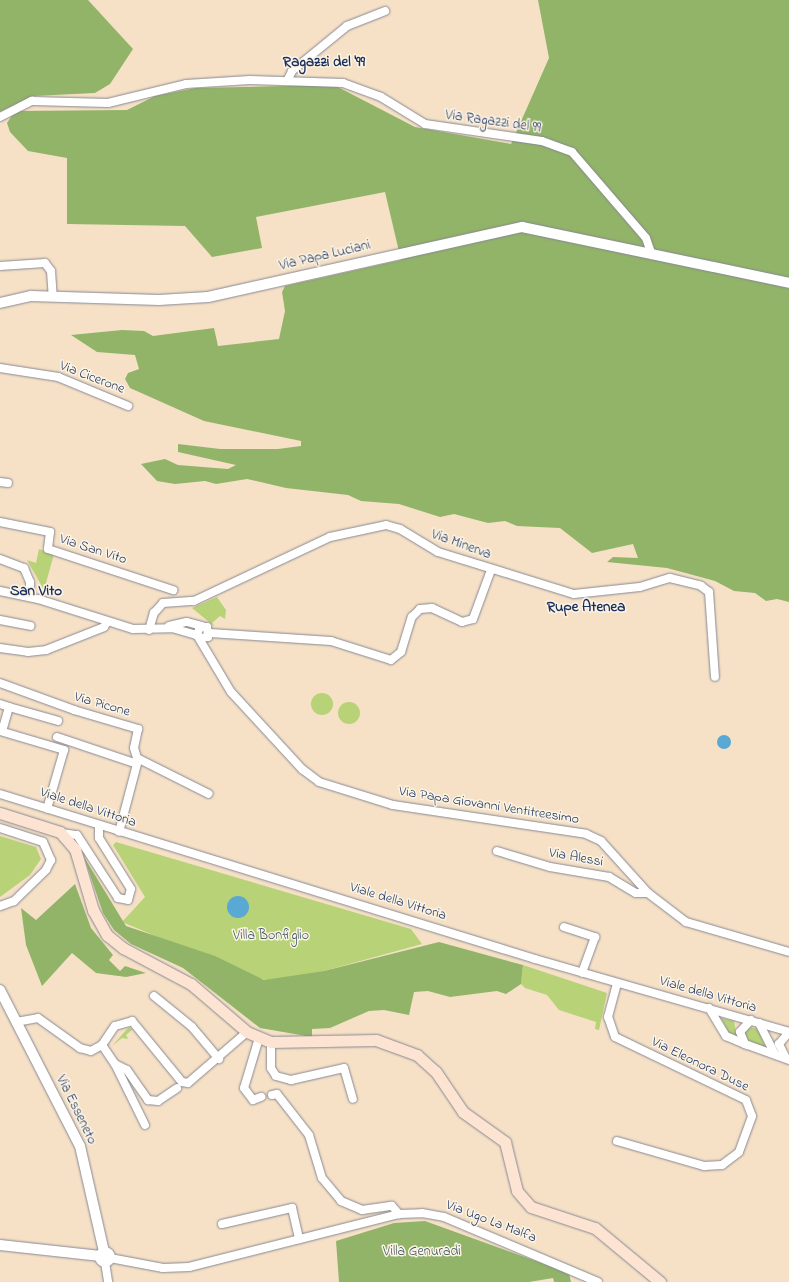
<!DOCTYPE html>
<html>
<head>
<meta charset="utf-8">
<style>
  body { margin:0 }
  #map { position:relative; width:789px; height:1282px; overflow:hidden; background:#f6e1c7; font-family:"Indie Flower",sans-serif }
  div>[style] { position:absolute }
  .green>* { inset:0; background:#b8d277 }
  .round { border-radius:50% }
  .forest>* { inset:0; background:#92b468 }
  .water>* { inset:0; background:#5aa8d4 }
  .roads { filter:drop-shadow(0 0 1px #888892) drop-shadow(0 0 1px #888892) }
  .minor>* { height:8px; margin:-4px; padding:0 4px; transform-origin:4px; border-radius:4px; background:#fff }
  .tertiary>* { height:10px; margin:-5px; padding:0 5px; transform-origin:5px; border-radius:5px; background:#fff }
  .tertiary>.ring { margin:-5px; padding:0; box-sizing:content-box; background:none; border:10px solid #fff; border-radius:50% }
  .secondary>* { height:11px; margin:-5.5px; padding:0 5.5px; transform-origin:5.5px; border-radius:5.5px; background:#fde3d1 }
  span { translate:-50% -50%; white-space:nowrap; text-align:center; line-height:1.15; -webkit-text-stroke:3px #fcf5e5; paint-order:stroke }
  .street-label { font-size:14px; color:#1b2f5e }
  .park-label { font-size:14px; color:#425864 }
  .neighbourhood-label { font-size:15px; color:#1b2f5e; font-weight:700 }
</style>
</head>
<body>
<div id="map">
  <div class="green">
    <i style="clip-path:polygon(39px 549px,54px 554px,44px 590px,27px 560px,36px 563px)"></i>
    <i style="clip-path:polygon(217px 597px,226px 610px,225px 619px,220px 616px,212px 623px,215px 627px,192px 608px)"></i>
    <i class="round" style="left:311px;top:693px;width:22px;height:22px"></i>
    <i class="round" style="left:338px;top:702px;width:22px;height:22px"></i>
    <i style="clip-path:polygon(0 836px,36px 847px,41px 859px,30px 875px,0 897px)"></i>
    <i style="clip-path:polygon(116px 842px,411px 929px,422px 944px,324px 971px,271px 981px,256px 978px,122px 922px,145px 897px,113px 845px)"></i>
    <i style="clip-path:polygon(523px 965px,607px 993px,599px 1030px,595px 1029px,596px 1022px,559px 1010px,547px 995px,525px 988px,521px 984px)"></i>
    <i style="clip-path:polygon(721px 1018px,734px 1021px,737px 1039px,730px 1035px)"></i>
    <i style="clip-path:polygon(749px 1027px,758px 1029px,766px 1049px,747px 1041px,744px 1032px)"></i>
    <i style="clip-path:polygon(128px 1028px,133px 1029px,126px 1035px,128px 1039px,122px 1038px,112px 1046px)"></i>
  </div>
  <div class="forest">
    <i style="clip-path:polygon(0 0,88px 0,133px 49px,110px 84px,95px 93px,33px 96px,0 112px)"></i>
    <i style="clip-path:polygon(538px 0,789px 0,789px 602px,777px 599px,766px 601px,755px 593px,734px 591px,715px 581px,667px 568px,607px 562px,613px 557px,638px 558px,633px 544px,592px 553px,560px 528px,517px 526px,505px 521px,488px 523px,454px 514px,440px 517px,399px 504px,361px 501px,348px 495px,286px 488px,247px 479px,216px 484px,205px 481px,175px 484px,157px 481px,141px 464px,165px 459px,178px 465px,228px 469px,236px 465px,178px 452px,178px 444px,220px 449px,278px 449px,301px 446px,301px 441px,204px 421px,130px 388px,125px 379px,128px 373px,139px 369px,135px 355px,97px 352px,71px 335px,122px 330px,144px 331px,153px 336px,214px 328px,218px 346px,279px 339px,285px 311px,282px 292px,285px 286px,401px 260px,385px 192px,256px 217px,262px 248px,212px 257px,185px 226px,67px 224px,67px 158px,28px 151px,10px 132px,7px 123px,15px 111px,127px 110px,155px 96px,195px 88px,334px 85px,415px 127px,511px 144px,549px 58px)"></i>
    <i style="clip-path:polygon(84px 857px,126px 926px,215px 956px,264px 980px,324px 971px,439px 942px,523px 965px,521px 984px,506px 994px,497px 991px,450px 997px,428px 991px,414px 992px,409px 1015px,384px 1010px,369px 1011px,330px 1028px,312px 1029px,312px 1037px,260px 1028px,183px 968px,131px 944px,114px 930px,103px 913px)"></i>
    <i style="clip-path:polygon(75px 884px,91px 928px,113px 955px,109px 960px,120px 971px,125px 966px,146px 973px,126px 977px,96px 973px,72px 953px,42px 986px,26px 945px,21px 908px,36px 920px)"></i>
    <i style="clip-path:polygon(425px 1221px,569px 1273px,571px 1282px,554px 1282px,553px 1278px,529px 1282px,339px 1282px,336px 1241px,394px 1223px)"></i>
  </div>
  <div class="water">
    <i class="round" style="left:717px;top:735px;width:14px;height:14px"></i>
    <i class="round" style="left:227px;top:896px;width:22px;height:22px"></i>
  </div>
  <div class="roads">
    <div class="minor">
      <i style="left:287px;top:81px;width:11px;rotate:-63deg"></i>
      <i style="left:292px;top:71px;width:71px;rotate:-39.3deg"></i>
      <i style="left:347px;top:26px;width:41px;rotate:-21.5deg"></i>
      <i style="left:0;top:117px;width:36px;rotate:-27deg"></i>
      <i style="left:32px;top:101px;width:76px;rotate:1.5deg"></i>
      <i style="left:108px;top:103px;width:80px;rotate:-13.7deg"></i>
      <i style="left:186px;top:84px;width:64px;rotate:-3.6deg"></i>
      <i style="left:250px;top:80px;width:93px;rotate:1.8deg"></i>
      <i style="left:343px;top:83px;width:40px;rotate:20.2deg"></i>
      <i style="left:381px;top:97px;width:52px;rotate:31.5deg"></i>
      <i style="left:425px;top:124px;width:118px;rotate:8.3deg"></i>
      <i style="left:542px;top:141px;width:32px;rotate:20deg"></i>
      <i style="left:572px;top:152px;width:113px;rotate:49.3deg"></i>
      <i style="left:646px;top:238px;width:18px;rotate:71deg"></i>
      <i style="left:0;top:266px;width:45px;rotate:-3.8deg"></i>
      <i style="left:45px;top:263px;width:10px;rotate:53deg"></i>
      <i style="left:51px;top:271px;width:26px;rotate:86deg"></i>
      <i style="left:0;top:368px;width:59px;rotate:8.8deg"></i>
      <i style="left:58px;top:377px;width:76px;rotate:22.5deg"></i>
      <i style="left:0;top:482px;width:8px;rotate:7deg"></i>
      <i style="left:0;top:522px;width:51px;rotate:11.3deg"></i>
      <i style="left:50px;top:532px;width:17px;rotate:97deg"></i>
      <i style="left:48px;top:549px;width:132px;rotate:18.2deg"></i>
      <i style="left:0;top:559px;width:26px;rotate:21deg"></i>
      <i style="left:24px;top:568px;width:15px;rotate:67deg"></i>
      <i style="left:30px;top:582px;width:15px;rotate:90deg"></i>
      <i style="left:0;top:591px;width:39px;rotate:12deg"></i>
      <i style="left:38px;top:599px;width:100px;rotate:17.5deg"></i>
      <i style="left:133px;top:629px;width:39px;rotate:-1deg"></i>
      <i style="left:172px;top:628px;width:26px;rotate:16deg"></i>
      <i style="left:0;top:620px;width:31px;rotate:11deg"></i>
      <i style="left:169px;top:626px;width:18px;rotate:-13deg"></i>
      <i style="left:187px;top:622px;width:16px;rotate:15deg"></i>
      <i style="left:149px;top:630px;width:18px;rotate:-74deg"></i>
      <i style="left:154px;top:613px;width:13px;rotate:-48deg"></i>
      <i style="left:163px;top:603px;width:31px;rotate:-4deg"></i>
      <i style="left:194px;top:601px;width:150px;rotate:-25.2deg"></i>
      <i style="left:330px;top:537px;width:57px;rotate:-12.1deg"></i>
      <i style="left:386px;top:525px;width:15px;rotate:16deg"></i>
      <i style="left:400px;top:529px;width:44px;rotate:31.2deg"></i>
      <i style="left:438px;top:552px;width:142px;rotate:17.2deg"></i>
      <i style="left:574px;top:594px;width:66px;rotate:-6.1deg"></i>
      <i style="left:640px;top:587px;width:31px;rotate:-17deg"></i>
      <i style="left:670px;top:578px;width:32px;rotate:14deg"></i>
      <i style="left:701px;top:586px;width:10px;rotate:37deg"></i>
      <i style="left:709px;top:592px;width:85px;rotate:86deg"></i>
      <i style="left:210px;top:633px;width:121px;rotate:3.8deg"></i>
      <i style="left:331px;top:641px;width:63px;rotate:17.6deg"></i>
      <i style="left:391px;top:660px;width:13px;rotate:-39deg"></i>
      <i style="left:401px;top:652px;width:37px;rotate:-73deg"></i>
      <i style="left:412px;top:617px;width:11px;rotate:-45deg"></i>
      <i style="left:420px;top:609px;width:12px;rotate:-5deg"></i>
      <i style="left:432px;top:608px;width:33px;rotate:25deg"></i>
      <i style="left:462px;top:622px;width:11px;rotate:-15deg"></i>
      <i style="left:473px;top:619px;width:52px;rotate:-69.8deg"></i>
      <i style="left:200px;top:638px;width:8px;rotate:-7deg"></i>
      <i style="left:208px;top:637px;width:10px;rotate:-96deg"></i>
      <i style="left:207px;top:627px;width:7px;rotate:180deg"></i>
      <i style="left:200px;top:627px;width:9px;rotate:111deg"></i>
      <i style="left:197px;top:635px;width:66px;rotate:59.2deg"></i>
      <i style="left:231px;top:692px;width:105px;rotate:47.3deg"></i>
      <i style="left:302px;top:769px;width:21px;rotate:37deg"></i>
      <i style="left:319px;top:782px;width:77px;rotate:17.3deg"></i>
      <i style="left:393px;top:805px;width:195px;rotate:8.5deg"></i>
      <i style="left:586px;top:834px;width:17px;rotate:25deg"></i>
      <i style="left:601px;top:841px;width:70px;rotate:47.9deg"></i>
      <i style="left:648px;top:893px;width:48px;rotate:37.3deg"></i>
      <i style="left:686px;top:922px;width:107px;rotate:16.2deg"></i>
      <i style="left:0;top:648px;width:28px;rotate:8deg"></i>
      <i style="left:28px;top:652px;width:18px;rotate:-6deg"></i>
      <i style="left:46px;top:650px;width:62px;rotate:-21.6deg"></i>
      <i style="left:104px;top:627px;width:6px;rotate:-59deg"></i>
      <i style="left:0;top:683px;width:79px;rotate:20deg"></i>
      <i style="left:74px;top:710px;width:67px;rotate:16.5deg"></i>
      <i style="left:138px;top:729px;width:19px;rotate:102deg"></i>
      <i style="left:134px;top:748px;width:10px;rotate:73deg"></i>
      <i style="left:137px;top:758px;width:80px;rotate:26.6deg"></i>
      <i style="left:0;top:704px;width:9px;rotate:18deg"></i>
      <i style="left:9px;top:707px;width:25px;rotate:106deg"></i>
      <i style="left:9px;top:707px;width:51px;rotate:15.9deg"></i>
      <i style="left:0;top:731px;width:67px;rotate:16.5deg"></i>
      <i style="left:64px;top:750px;width:61px;rotate:106.1deg"></i>
      <i style="left:57px;top:737px;width:84px;rotate:18.6deg"></i>
      <i style="left:137px;top:764px;width:70px;rotate:104.8deg"></i>
      <i style="left:0;top:794px;width:560px;rotate:17.14deg"></i>
      <i style="left:535px;top:959px;width:264px;rotate:16deg"></i>
      <i style="left:0;top:828px;width:45px;rotate:18deg"></i>
      <i style="left:43px;top:842px;width:20px;rotate:66deg"></i>
      <i style="left:51px;top:860px;width:11px;rotate:117deg"></i>
      <i style="left:46px;top:870px;width:45px;rotate:135.9deg"></i>
      <i style="left:14px;top:901px;width:15px;rotate:160deg"></i>
      <i style="left:62px;top:833px;width:15px;rotate:8deg"></i>
      <i style="left:77px;top:835px;width:75px;rotate:56.9deg"></i>
      <i style="left:118px;top:898px;width:10px;rotate:11deg"></i>
      <i style="left:128px;top:900px;width:11px;rotate:-75deg"></i>
      <i style="left:131px;top:889px;width:60px;rotate:-122.1deg"></i>
      <i style="left:99px;top:838px;width:12px;rotate:-90deg"></i>
      <i style="left:497px;top:851px;width:55px;rotate:16.8deg"></i>
      <i style="left:550px;top:867px;width:60px;rotate:9.6deg"></i>
      <i style="left:609px;top:877px;width:31px;rotate:31deg"></i>
      <i style="left:636px;top:893px;width:12px"></i>
      <i style="left:564px;top:927px;width:33px;rotate:18deg"></i>
      <i style="left:595px;top:937px;width:38px;rotate:110deg"></i>
      <i style="left:154px;top:996px;width:49px;rotate:39.2deg"></i>
      <i style="left:192px;top:1027px;width:42px;rotate:49.8deg"></i>
      <i style="left:709px;top:1008px;width:33px;rotate:59deg"></i>
      <i style="left:726px;top:1036px;width:23px;rotate:23deg"></i>
      <i style="left:751px;top:1020px;width:16px;rotate:133deg"></i>
      <i style="left:740px;top:1032px;width:13px;rotate:67deg"></i>
      <i style="left:745px;top:1044px;width:47px;rotate:20deg"></i>
      <i style="left:16px;top:1022px;width:22px;rotate:-10deg"></i>
      <i style="left:38px;top:1018px;width:52px;rotate:35.5deg"></i>
      <i style="left:80px;top:1048px;width:11px;rotate:15deg"></i>
      <i style="left:91px;top:1051px;width:13px;rotate:-29deg"></i>
      <i style="left:102px;top:1045px;width:23px;rotate:-56deg"></i>
      <i style="left:115px;top:1026px;width:18px;rotate:-16deg"></i>
      <i style="left:132px;top:1021px;width:79px;rotate:50.7deg"></i>
      <i style="left:182px;top:1082px;width:6px;rotate:9deg"></i>
      <i style="left:188px;top:1083px;width:78px;rotate:-40.8deg"></i>
      <i style="left:759px;top:1023px;width:35px;rotate:63deg"></i>
      <i style="left:259px;top:1038px;width:52px;rotate:106.7deg"></i>
      <i style="left:244px;top:1088px;width:15px;rotate:53deg"></i>
      <i style="left:253px;top:1100px;width:9px;rotate:-21deg"></i>
      <i style="left:271px;top:1042px;width:26px;rotate:90deg"></i>
      <i style="left:271px;top:1068px;width:9px;rotate:58deg"></i>
      <i style="left:276px;top:1076px;width:16px;rotate:15deg"></i>
      <i style="left:291px;top:1080px;width:54px;rotate:-12.8deg"></i>
      <i style="left:344px;top:1068px;width:32px;rotate:74deg"></i>
      <i style="left:102px;top:1045px;width:23px;rotate:56deg"></i>
      <i style="left:115px;top:1064px;width:13px;rotate:27deg"></i>
      <i style="left:127px;top:1070px;width:37px;rotate:55deg"></i>
      <i style="left:148px;top:1100px;width:10px;rotate:6deg"></i>
      <i style="left:158px;top:1101px;width:23px;rotate:-34deg"></i>
      <i style="left:786px;top:1058px;width:16px;rotate:-117deg"></i>
      <i style="left:779px;top:1044px;width:16px;rotate:-50deg"></i>
      <i style="left:115px;top:1064px;width:68px;rotate:63.8deg"></i>
      <i style="left:272px;top:1095px;width:5px;rotate:-11deg"></i>
      <i style="left:277px;top:1094px;width:52px;rotate:52deg"></i>
      <i style="left:309px;top:1135px;width:45px;rotate:73.2deg"></i>
      <i style="left:322px;top:1178px;width:30px;rotate:50deg"></i>
      <i style="left:341px;top:1201px;width:23px;rotate:23deg"></i>
      <i style="left:362px;top:1210px;width:30px;rotate:-8deg"></i>
      <i style="left:392px;top:1206px;width:11px;rotate:49deg"></i>
      <i style="left:617px;top:1141px;width:91px;rotate:16deg"></i>
      <i style="left:704px;top:1166px;width:18px;rotate:-3deg"></i>
      <i style="left:722px;top:1165px;width:21px;rotate:-37deg"></i>
      <i style="left:739px;top:1152px;width:38px;rotate:-70deg"></i>
      <i style="left:752px;top:1116px;width:17px;rotate:-111deg"></i>
      <i style="left:746px;top:1100px;width:145px;rotate:-154.3deg"></i>
      <i style="left:615px;top:1037px;width:21px;rotate:-109deg"></i>
      <i style="left:608px;top:1017px;width:35px;rotate:-75deg"></i>
      <i style="left:222px;top:1224px;width:72px;rotate:-12.9deg"></i>
      <i style="left:292px;top:1208px;width:32px;rotate:77deg"></i>
      <i style="left:110px;top:1258px;width:54px;rotate:10.7deg"></i>
      <i style="left:163px;top:1268px;width:26px;rotate:-2deg"></i>
      <i style="left:189px;top:1267px;width:217px;rotate:-14.2deg"></i>
      <i style="left:399px;top:1214px;width:23px;rotate:-2deg"></i>
      <i style="left:422px;top:1213px;width:22px;rotate:10deg"></i>
      <i style="left:444px;top:1217px;width:167px;rotate:22.9deg"></i>
      <i style="left:105px;top:1262px;width:20px;rotate:81deg"></i>
    </div>
    <div class="tertiary">
      <i style="left:0;top:303px;width:32px;rotate:-13deg"></i>
      <i style="left:31px;top:296px;width:128px;rotate:1.8deg"></i>
      <i style="left:159px;top:300px;width:49px;rotate:-3.5deg"></i>
      <i style="left:208px;top:297px;width:322px;rotate:-12.6deg"></i>
      <i style="left:522px;top:227px;width:273px;rotate:11.8deg"></i>
      <i style="left:0;top:990px;width:175px;rotate:62.9deg"></i>
      <i style="left:80px;top:1146px;width:109px;rotate:77.2deg"></i>
      <i style="left:0;top:1245px;width:101px;rotate:6.3deg"></i>
      <i class="ring" style="left:100px;top:1252px;width:0;height:0"></i>
    </div>
    <div class="secondary">
      <i style="left:0;top:813px;width:63px;rotate:17.6deg"></i>
      <i style="left:60px;top:832px;width:23px;rotate:49deg"></i>
      <i style="left:75px;top:849px;width:64px;rotate:73.6deg"></i>
      <i style="left:93px;top:910px;width:29px;rotate:61deg"></i>
      <i style="left:107px;top:935px;width:21px;rotate:39deg"></i>
      <i style="left:123px;top:948px;width:77px;rotate:27.9deg"></i>
      <i style="left:191px;top:984px;width:74px;rotate:40.6deg"></i>
      <i style="left:247px;top:1032px;width:26px;rotate:23deg"></i>
      <i style="left:271px;top:1042px;width:105px;rotate:-1.1deg"></i>
      <i style="left:376px;top:1040px;width:44px;rotate:20.1deg"></i>
      <i style="left:417px;top:1055px;width:25px;rotate:42deg"></i>
      <i style="left:436px;top:1072px;width:48px;rotate:56deg"></i>
      <i style="left:463px;top:1112px;width:52px;rotate:35.5deg"></i>
      <i style="left:505px;top:1142px;width:50px;rotate:76.2deg"></i>
      <i style="left:517px;top:1191px;width:21px;rotate:49deg"></i>
      <i style="left:531px;top:1207px;width:67px;rotate:18.2deg"></i>
      <i style="left:595px;top:1228px;width:85px;rotate:39.7deg"></i>
    </div>
  </div>
  <div class="street-label">
    <span style="left:493px;top:122px;rotate:8deg">Via Ragazzi del 99</span>
    <span style="left:325px;top:256px;rotate:-13deg">Via Papa Luciani</span>
    <span style="left:92px;top:378px;rotate:21deg">Via Cicerone</span>
    <span style="left:461px;top:545px;rotate:20deg">Via Minerva</span>
    <span style="left:93px;top:550px;rotate:18deg">Via San Vito</span>
    <span style="left:102px;top:705px;rotate:16deg">Via Picone</span>
    <span style="left:489px;top:806px;rotate:9deg">Via Papa Giovanni Ventitreesimo</span>
    <span style="left:88px;top:808px;rotate:18deg">Viale della Vittoria</span>
    <span style="left:576px;top:858px;rotate:10deg">Via Alessi</span>
    <span style="left:398px;top:902px;rotate:17deg">Viale della Vittoria</span>
    <span style="left:708px;top:995px;rotate:16deg">Viale della Vittoria</span>
    <span style="left:700px;top:1065px;rotate:26deg">Via Eleonora Duse</span>
    <span style="left:76px;top:1110px;rotate:64deg">Via Esseneto</span>
    <span style="left:491px;top:1222px;rotate:21deg">Via Ugo La Malfa</span>
  </div>
  <div class="park-label">
    <span style="left:271px;top:936px">Villa Bonfiglio</span>
    <span style="left:422px;top:1252px">Villa Genuradi</span>
  </div>
  <div class="neighbourhood-label">
    <span style="left:324px;top:63px">Ragazzi del '99</span>
    <span style="left:36px;top:592px">San Vito</span>
    <span style="left:586px;top:608px">Rupe Atenea</span>
  </div>
</div>
</body>
</html>
